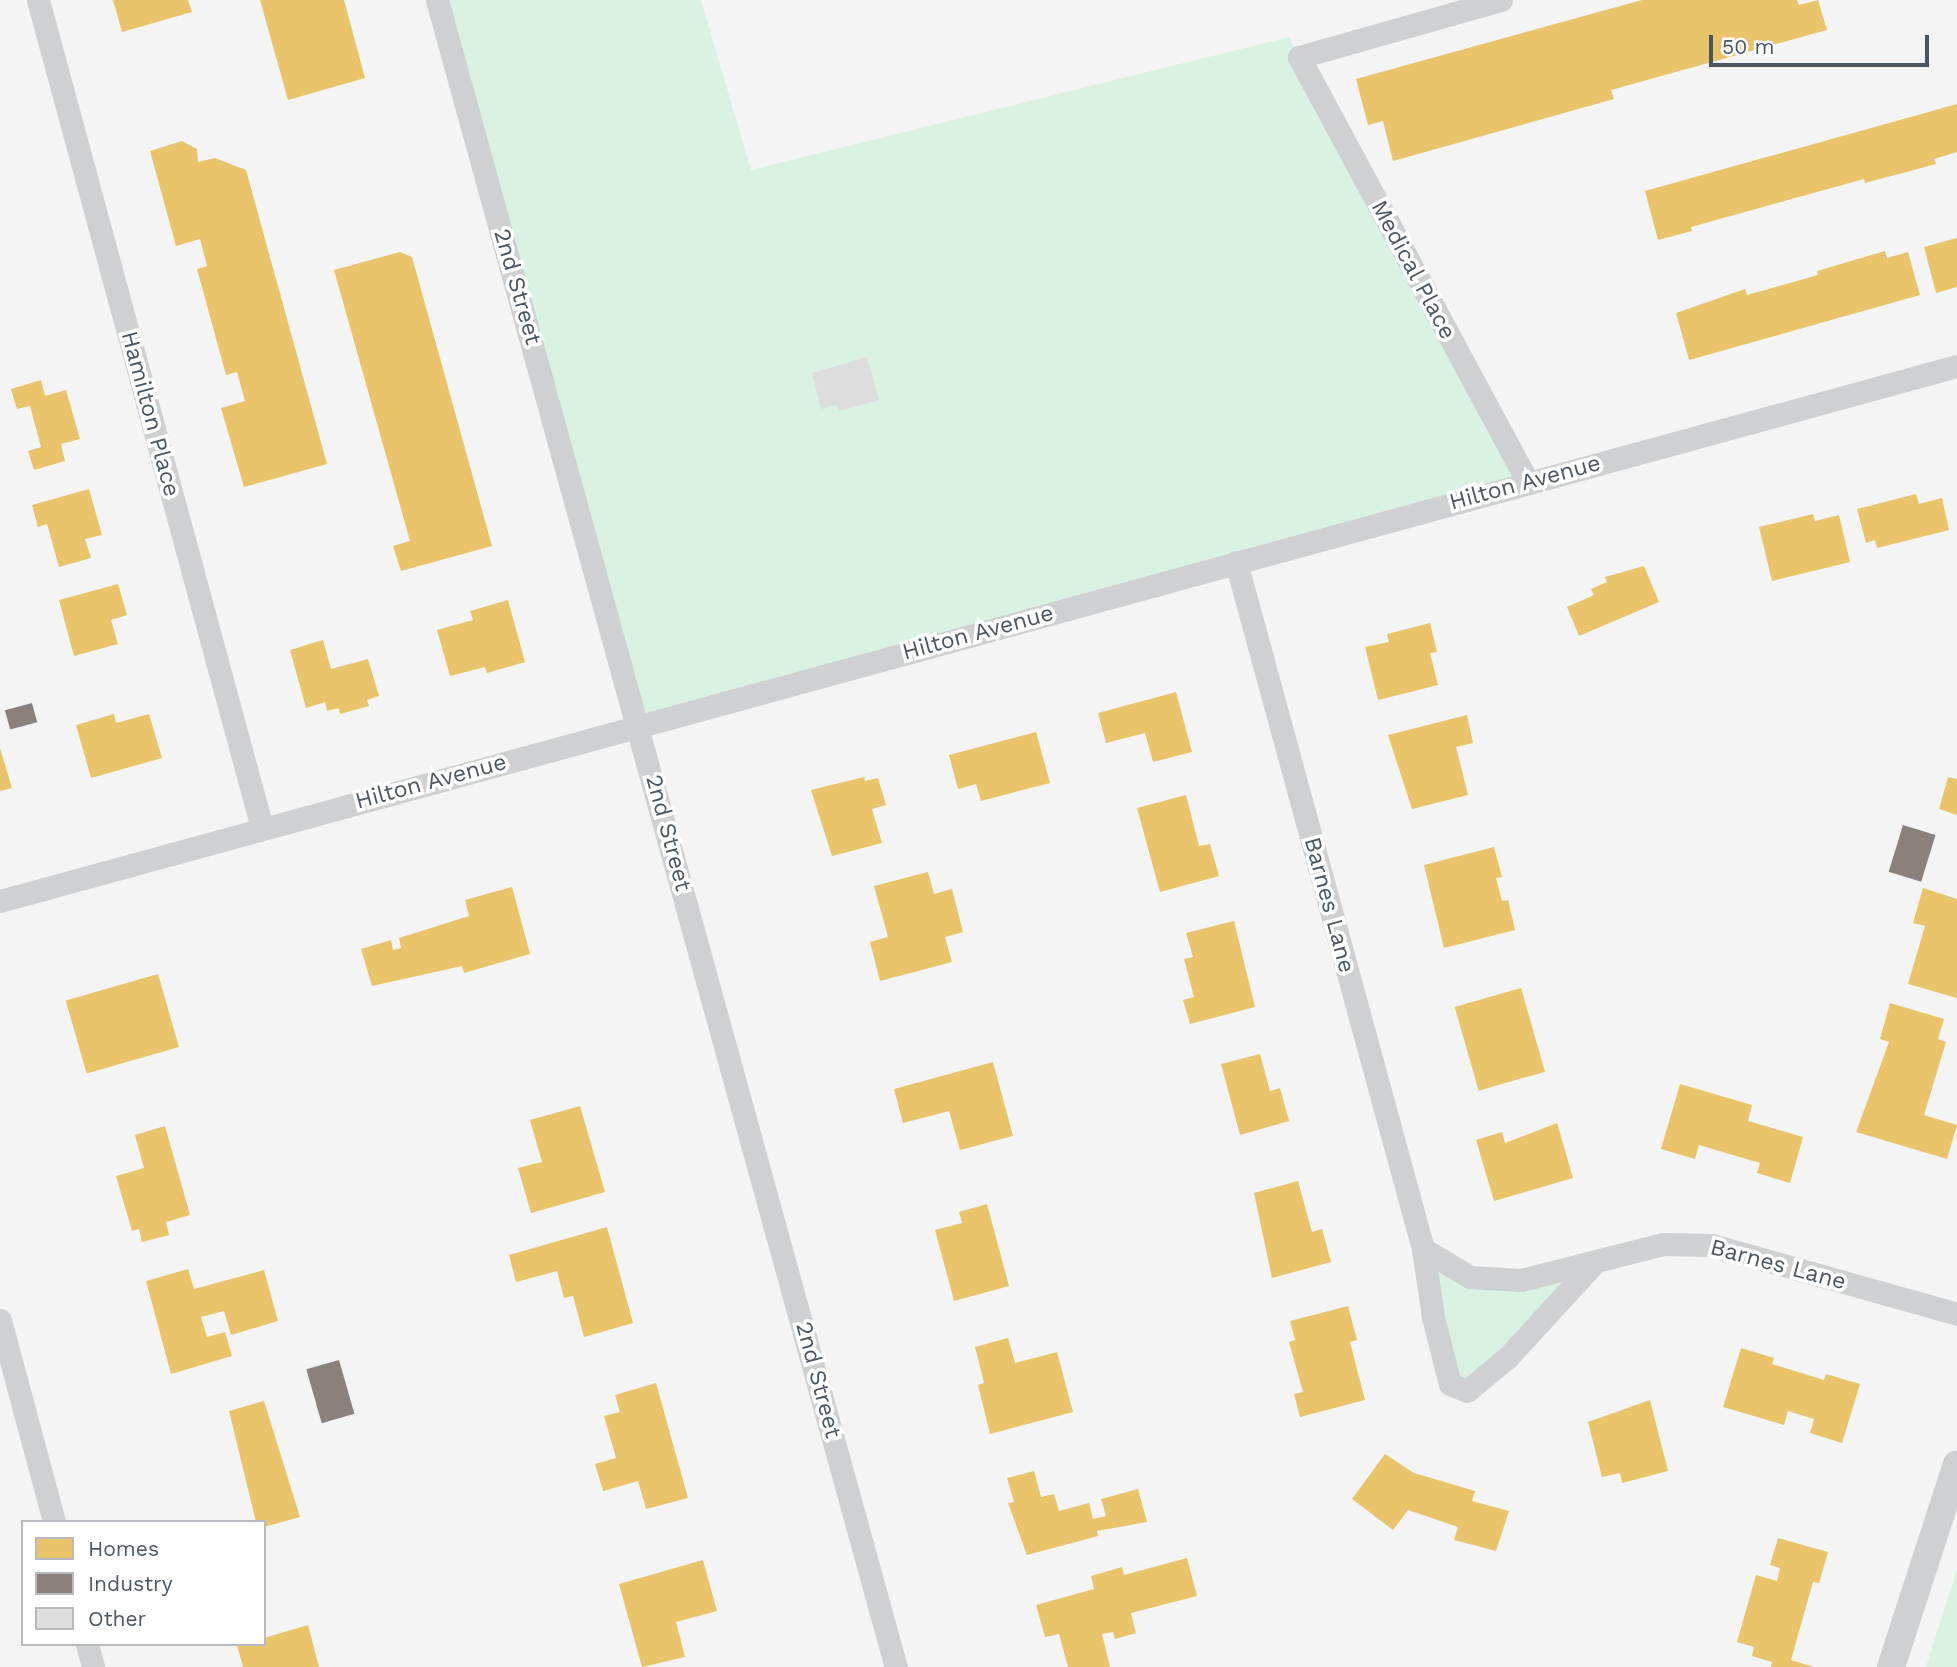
<!DOCTYPE html>
<html>
<head>
<meta charset="utf-8">
<style>
  body { margin:0 }
  #map { position:relative; width:1957px; height:1667px; overflow:hidden; background:#f4f4f4; font-family:"Work Sans",sans-serif }
  div>[style] { position:absolute }
  .green>* { inset:0; background:#d9f2e3 }
  .homes>* { inset:0; background:#e9c46a; transform-origin:0 0 }
  .industry>* { inset:0; background:#8a817c; transform-origin:0 0 }
  .building>* { inset:0; background:#ddddde }
  .minor>* { height:23px; margin:-11.5px; padding:0 11.5px; transform-origin:11.5px; border-radius:11.5px; background:#ced0d2 }
  .tertiary>* { height:28px; margin:-14px; padding:0 14px; transform-origin:14px; border-radius:14px; background:#ced0d2 }
  span { translate:-50% -50%; white-space:nowrap; text-align:center; line-height:1.15; -webkit-text-stroke:7px #fff; paint-order:stroke }
  .street-label { font-size:23px; color:#4a5661 }
  .legend { position:absolute; left:21px; top:1520px; width:245px; height:126px; box-sizing:border-box; background:#fff; border:2px solid #b7bbc0; margin:0; padding:9px 12px; list-style:none; font-size:21px; color:#4a5661 }
  .legend li { display:flex; align-items:center; gap:14px; height:35px }
  .legend b { width:35px; border:2px solid #b7bbc0 }
  .scale { position:absolute; left:1709px; top:35px; width:220px; height:32px; box-sizing:border-box; border:4px solid #4a5661; border-top:0; padding-left:9px; font-size:21px; line-height:24px; white-space:nowrap; color:#4a5661; -webkit-text-stroke:5px #fff; paint-order:stroke }
</style>
</head>
<body>
<div id="map">
  <div class="green">
    <i style="clip-path:polygon(440px 0,701px 0,751px 170px,1289px 37px,1528px 482px,636px 719px)"></i>
    <i style="clip-path:polygon(1423px 1249px,1470px 1277px,1596px 1261px,1484px 1381px,1450px 1384px)"></i>
    <i style="clip-path:polygon(1957px 1569px,1957px 1667px,1926px 1667px)"></i>
  </div>
  <div class="homes">
    <i style="clip-path:polygon(113px 0,188px 0,192px 12px,122px 32px)"></i>
    <i style="clip-path:polygon(260px 0,344px 0,365px 78px,288px 100px)"></i>
    <i style="clip-path:polygon(1642px 0,1797px 0,1799px 5px,1818px 0,1827px 30px,1611px 90px,1614px 99px,1393px 161px,1383px 121px,1368px 125px,1356px 79px)"></i>
    <i style="clip-path:polygon(1957px 104px,1957px 152px,1934px 159px,1936px 164px,1865px 183px,1864px 179px,1691px 227px,1692px 231px,1658px 240px,1645px 191px)"></i>
    <i style="clip-path:polygon(182px 141px,197px 149px,198px 162px,215px 158px,246px 170px,327px 464px,244px 487px,221px 408px,245px 401px,237px 372px,226px 375px,197px 269px,207px 266px,200px 239px,176px 246px,150px 151px)"></i>
    <i style="clip-path:polygon(1957px 238px,1957px 287px,1936px 293px,1924px 247px)"></i>
    <i style="clip-path:polygon(1885px 251px,1887px 258px,1908px 252px,1920px 295px,1689px 360px,1676px 313px,1745px 289px,1747px 295px,1818px 275px,1817px 271px)"></i>
    <i style="clip-path:polygon(400px 252px,412px 257px,492px 546px,401px 571px,393px 546px,410px 541px,334px 270px)"></i>
    <i style="clip-path:polygon(41px 380px,45px 396px,66px 390px,80px 439px,61px 444px,65px 461px,34px 470px,28px 451px,41px 447px,30px 406px,17px 409px,11px 389px)"></i>
    <i style="clip-path:polygon(89px 489px,102px 535px,85px 539px,91px 558px,59px 567px,47px 524px,38px 527px,32px 505px)"></i>
    <i style="clip-path:polygon(1916px 494px,1919px 504px,1942px 498px,1949px 530px,1877px 548px,1875px 540px,1866px 543px,1857px 509px)"></i>
    <i style="clip-path:polygon(1813px 514px,1815px 521px,1839px 515px,1850px 562px,1772px 581px,1759px 527px)"></i>
    <i style="clip-path:polygon(1644px 566px,1659px 602px,1579px 636px,1567px 607px,1594px 595px,1591px 589px,1607px 582px,1605px 577px)"></i>
    <i style="clip-path:polygon(118px 584px,127px 615px,111px 620px,118px 644px,74px 656px,59px 600px)"></i>
    <i style="clip-path:polygon(508px 600px,525px 662px,487px 673px,485px 667px,450px 676px,437px 630px,473px 620px,470px 611px)"></i>
    <i style="clip-path:polygon(1430px 623px,1437px 652px,1430px 653px,1438px 685px,1378px 700px,1365px 647px,1389px 642px,1387px 634px)"></i>
    <i style="clip-path:polygon(323px 640px,331px 669px,368px 659px,379px 696px,367px 700px,369px 706px,340px 714px,339px 708px,327px 711px,325px 702px,306px 708px,290px 650px)"></i>
    <i style="clip-path:polygon(1176px 692px,1192px 752px,1153px 762px,1145px 733px,1106px 743px,1098px 713px)"></i>
    <i style="clip-path:polygon(114px 714px,116px 723px,149px 714px,162px 758px,91px 778px,76px 725px)"></i>
    <i style="clip-path:polygon(1467px 715px,1473px 743px,1456px 747px,1468px 795px,1412px 809px,1388px 735px)"></i>
    <i style="clip-path:polygon(1036px 732px,1050px 783px,981px 801px,976px 784px,958px 789px,949px 755px)"></i>
    <i style="clip-path:polygon(0 748px,12px 788px,0 791px)"></i>
    <i style="clip-path:polygon(864px 777px,865px 781px,878px 778px,886px 805px,872px 809px,882px 843px,832px 856px,811px 790px)"></i>
    <i style="clip-path:polygon(1948px 777px,1957px 779px,1957px 815px,1939px 809px)"></i>
    <i style="clip-path:polygon(1186px 795px,1199px 846px,1210px 844px,1219px 876px,1160px 892px,1137px 808px)"></i>
    <i style="clip-path:polygon(1494px 847px,1502px 877px,1496px 878px,1502px 901px,1508px 900px,1515px 930px,1444px 948px,1424px 865px)"></i>
    <i style="clip-path:polygon(928px 872px,934px 894px,952px 889px,963px 932px,945px 937px,952px 962px,880px 981px,870px 942px,888px 937px,874px 886px)"></i>
    <i style="clip-path:polygon(512px 887px,530px 954px,464px 973px,462px 966px,372px 986px,361px 949px,391px 940px,393px 950px,401px 948px,399px 938px,469px 916px,465px 900px)"></i>
    <i style="clip-path:polygon(1923px 888px,1957px 899px,1957px 998px,1908px 984px,1925px 926px,1913px 923px)"></i>
    <i style="clip-path:polygon(1234px 921px,1255px 1007px,1190px 1024px,1183px 1000px,1194px 997px,1184px 959px,1193px 957px,1186px 933px)"></i>
    <i style="left:158px;top:974px;width:76px;height:96px;rotate:74deg"></i>
    <i style="left:1521px;top:988px;width:87px;height:69px;rotate:74deg"></i>
    <i style="clip-path:polygon(1890px 1003px,1944px 1019px,1938px 1039px,1946px 1042px,1924px 1115px,1957px 1125px,1947px 1159px,1856px 1132px,1889px 1042px,1880px 1039px)"></i>
    <i style="clip-path:polygon(1260px 1054px,1270px 1091px,1280px 1088px,1289px 1121px,1240px 1135px,1221px 1064px)"></i>
    <i style="clip-path:polygon(993px 1062px,1013px 1136px,960px 1150px,949px 1111px,903px 1123px,894px 1089px)"></i>
    <i style="clip-path:polygon(1680px 1084px,1752px 1105px,1748px 1121px,1803px 1137px,1790px 1183px,1757px 1173px,1760px 1163px,1699px 1145px,1695px 1159px,1661px 1149px)"></i>
    <i style="clip-path:polygon(580px 1106px,605px 1192px,531px 1213px,518px 1168px,542px 1162px,530px 1120px)"></i>
    <i style="clip-path:polygon(1557px 1123px,1573px 1178px,1494px 1201px,1476px 1140px,1502px 1132px,1505px 1143px)"></i>
    <i style="clip-path:polygon(165px 1126px,190px 1215px,166px 1222px,169px 1235px,142px 1242px,139px 1229px,132px 1231px,116px 1176px,144px 1168px,135px 1135px)"></i>
    <i style="clip-path:polygon(1298px 1181px,1312px 1232px,1322px 1229px,1331px 1262px,1272px 1278px,1254px 1193px)"></i>
    <i style="clip-path:polygon(987px 1204px,1009px 1286px,954px 1301px,935px 1230px,962px 1223px,959px 1212px)"></i>
    <i style="clip-path:polygon(607px 1227px,633px 1323px,584px 1337px,573px 1296px,564px 1298px,557px 1271px,516px 1282px,509px 1255px)"></i>
    <i style="clip-path:polygon(188px 1269px,194px 1289px,264px 1270px,278px 1321px,231px 1335px,224px 1311px,201px 1317px,207px 1337px,225px 1332px,232px 1356px,171px 1374px,146px 1281px)"></i>
    <i style="clip-path:polygon(1348px 1306px,1357px 1340px,1350px 1342px,1365px 1400px,1300px 1417px,1294px 1394px,1303px 1392px,1289px 1342px,1295px 1340px,1290px 1321px)"></i>
    <i style="clip-path:polygon(1008px 1338px,1015px 1363px,1057px 1352px,1073px 1412px,990px 1434px,978px 1385px,984px 1383px,975px 1347px)"></i>
    <i style="clip-path:polygon(1741px 1348px,1774px 1358px,1772px 1364px,1824px 1380px,1826px 1374px,1860px 1384px,1842px 1443px,1810px 1433px,1814px 1419px,1788px 1411px,1784px 1425px,1723px 1407px)"></i>
    <i style="clip-path:polygon(656px 1383px,688px 1498px,646px 1509px,638px 1481px,603px 1491px,595px 1464px,616px 1458px,604px 1416px,620px 1412px,615px 1395px)"></i>
    <i style="clip-path:polygon(1650px 1400px,1668px 1471px,1622px 1483px,1620px 1473px,1602px 1477px,1588px 1422px)"></i>
    <i style="clip-path:polygon(264px 1401px,300px 1517px,264px 1527px,264px 1522px,256px 1522px,229px 1411px)"></i>
    <i style="clip-path:polygon(1385px 1454px,1414px 1473px,1475px 1491px,1472px 1501px,1509px 1511px,1496px 1551px,1454px 1540px,1458px 1527px,1408px 1510px,1393px 1530px,1352px 1499px)"></i>
    <i style="clip-path:polygon(1034px 1471px,1041px 1497px,1054px 1494px,1059px 1511px,1089px 1503px,1093px 1519px,1106px 1516px,1101px 1499px,1138px 1489px,1147px 1522px,1097px 1531px,1098px 1536px,1027px 1555px,1008px 1503px,1014px 1502px,1007px 1478px)"></i>
    <i style="clip-path:polygon(1778px 1538px,1828px 1552px,1819px 1583px,1813px 1582px,1791px 1660px,1814px 1667px,1771px 1667px,1772px 1662px,1752px 1656px,1754px 1647px,1737px 1642px,1756px 1575px,1777px 1581px,1780px 1568px,1770px 1565px)"></i>
    <i style="clip-path:polygon(1187px 1558px,1197px 1596px,1131px 1613px,1136px 1633px,1115px 1639px,1113px 1632px,1102px 1634px,1110px 1667px,1068px 1667px,1059px 1634px,1045px 1637px,1036px 1605px,1094px 1589px,1091px 1576px,1122px 1567px,1124px 1575px)"></i>
    <i style="clip-path:polygon(703px 1560px,717px 1611px,676px 1622px,685px 1657px,642px 1667px,619px 1584px)"></i>
    <i style="clip-path:polygon(308px 1625px,319px 1667px,243px 1667px,237px 1645px,264px 1644px,264px 1638px)"></i>
  </div>
  <div class="industry">
    <i style="left:32px;top:703px;width:20px;height:28px;rotate:75deg"></i>
    <i style="left:1903px;top:825px;width:34px;height:49px;rotate:17deg"></i>
    <i style="left:339px;top:1360px;width:56px;height:34px;rotate:74deg"></i>
  </div>
  <div class="building">
    <i style="clip-path:polygon(867px 357px,879px 400px,839px 411px,837px 405px,821px 409px,812px 373px)"></i>
  </div>
  <div class="minor">
    <i style="left:38px;top:0;width:858px;rotate:74.86deg"></i>
    <i style="left:437px;top:0;width:1729px;rotate:74.61deg"></i>
    <i style="left:1501px;top:0;width:210px;rotate:164.2deg"></i>
    <i style="left:1299px;top:57px;width:483px;rotate:61.7deg"></i>
    <i style="left:1236px;top:562px;width:712px;rotate:74.77deg"></i>
    <i style="left:1423px;top:1249px;width:55px;rotate:30.8deg"></i>
    <i style="left:1470px;top:1277px;width:51px;rotate:3.4deg"></i>
    <i style="left:1521px;top:1280px;width:146px;rotate:-14.2deg"></i>
    <i style="left:1663px;top:1244px;width:49px;rotate:1.2deg"></i>
    <i style="left:1712px;top:1245px;width:255px;rotate:15.7deg"></i>
    <i style="left:0;top:901px;width:2029px;rotate:-15.29deg"></i>
    <i style="left:1423px;top:1249px;width:69px;rotate:81.6deg"></i>
    <i style="left:1433px;top:1317px;width:69px;rotate:75.8deg"></i>
    <i style="left:1450px;top:1384px;width:18px;rotate:22deg"></i>
    <i style="left:1467px;top:1391px;width:53px;rotate:-39.7deg"></i>
    <i style="left:1508px;top:1357px;width:130px;rotate:-47.5deg"></i>
    <i style="left:0;top:1320px;width:209px;rotate:75deg"></i>
    <i style="left:87px;top:1644px;width:24px;rotate:75deg"></i>
  </div>
  <div class="tertiary">
    <i style="left:1891px;top:1667px;width:213px;rotate:-72deg"></i>
  </div>
  <div class="street-label">
    <span style="left:1413px;top:270px;rotate:62deg">Medical Place</span>
    <span style="left:517px;top:287px;rotate:74deg">2nd Street</span>
    <span style="left:150px;top:414px;rotate:75deg">Hamilton Place</span>
    <span style="left:1525px;top:483px;rotate:-15deg">Hilton Avenue</span>
    <span style="left:978px;top:633px;rotate:-15deg">Hilton Avenue</span>
    <span style="left:431px;top:782px;rotate:-15deg">Hilton Avenue</span>
    <span style="left:668px;top:833px;rotate:75deg">2nd Street</span>
    <span style="left:1329px;top:905px;rotate:75deg">Barnes Lane</span>
    <span style="left:1778px;top:1265px;rotate:15deg">Barnes Lane</span>
    <span style="left:818px;top:1380px;rotate:75deg">2nd Street</span>
  </div>
  <ul class="legend">
  <li><b style="height:19px;background:#e9c46a"></b>Homes</li>
  <li><b style="height:19px;background:#8a817c"></b>Industry</li>
  <li><b style="height:19px;background:#ddddde"></b>Other</li>
  </ul>
  <div class="scale">50 m</div>
</div>
</body>
</html>
